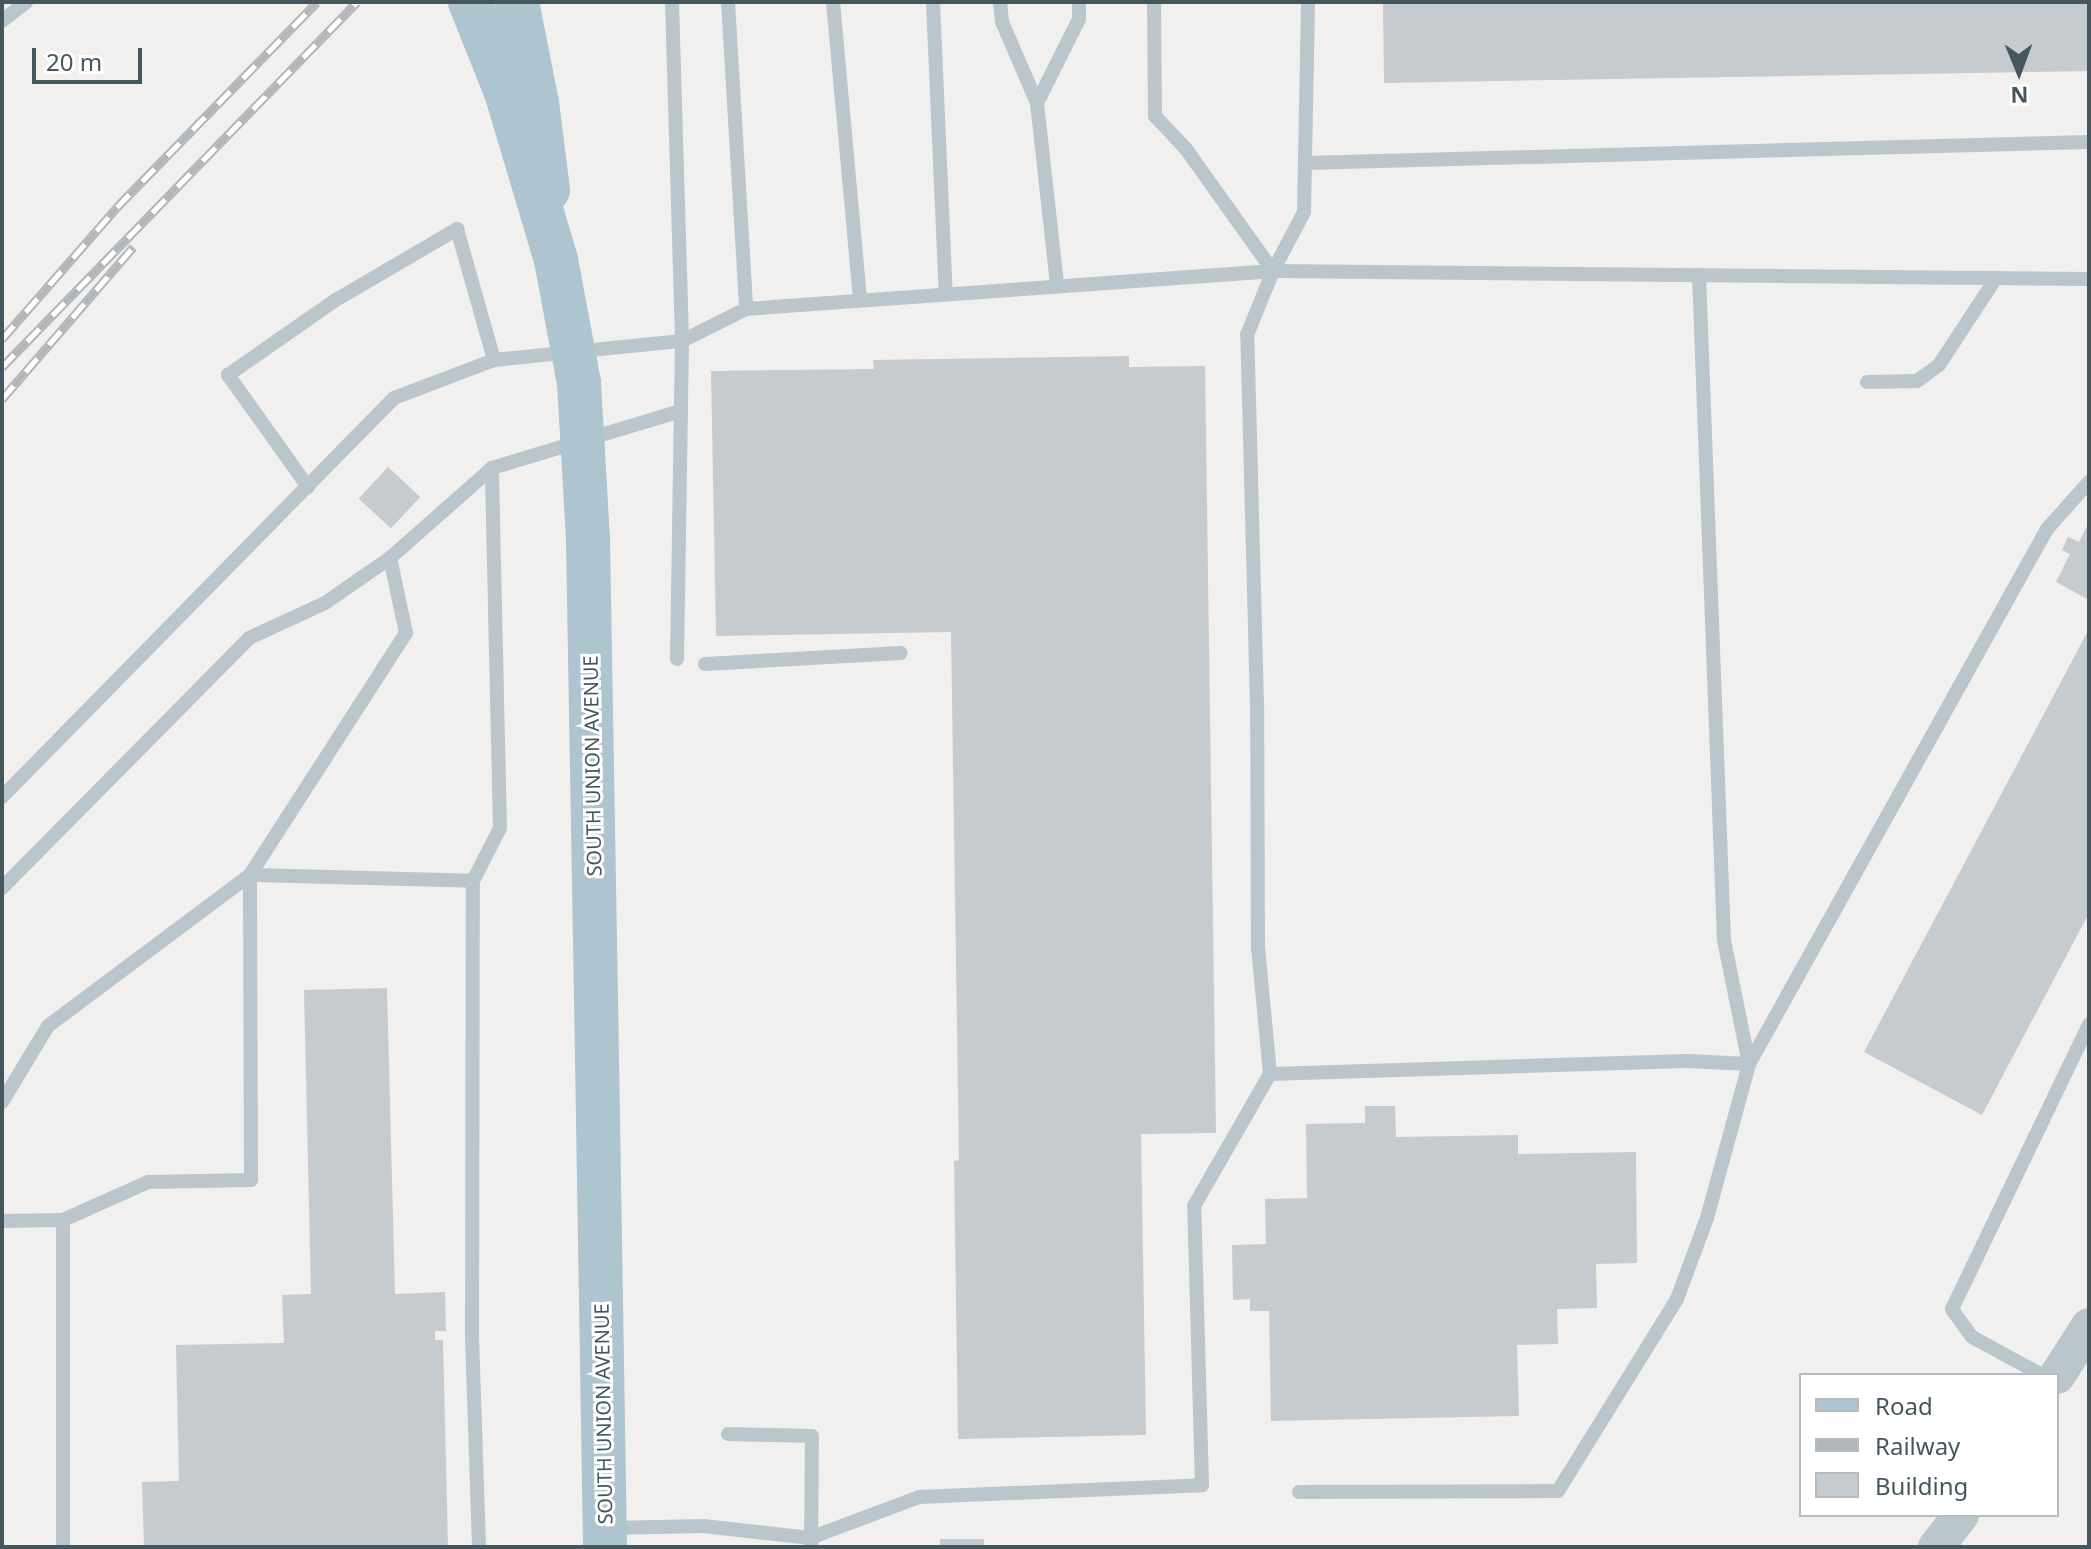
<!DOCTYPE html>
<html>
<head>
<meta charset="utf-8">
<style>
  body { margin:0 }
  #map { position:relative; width:2091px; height:1549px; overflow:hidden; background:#f2efef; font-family:"Noto Sans",sans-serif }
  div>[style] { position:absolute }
  .building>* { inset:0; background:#c6cbcf; transform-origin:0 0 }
  .service>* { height:14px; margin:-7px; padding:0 7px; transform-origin:7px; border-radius:7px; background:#bac6cc }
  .tertiary>* { height:36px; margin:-18px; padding:0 18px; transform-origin:18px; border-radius:18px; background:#bac6cc }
  .primary>* { height:44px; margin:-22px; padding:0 22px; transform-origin:22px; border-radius:22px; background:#aec4cf }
  .rail>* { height:9px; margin-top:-4.5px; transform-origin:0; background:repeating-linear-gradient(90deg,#fff 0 18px,#b1b6ba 0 36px); box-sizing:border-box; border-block:2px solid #b1b6ba }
  .primary-bridge>* { height:44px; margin:-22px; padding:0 22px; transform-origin:22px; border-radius:22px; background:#aec4cf }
  span { translate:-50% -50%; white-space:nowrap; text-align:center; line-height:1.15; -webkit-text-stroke:6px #fff; paint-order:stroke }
  .street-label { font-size:20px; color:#46565d }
  .frame { position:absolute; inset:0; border:4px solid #46565d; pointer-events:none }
  .legend { position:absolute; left:1799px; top:1373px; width:260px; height:144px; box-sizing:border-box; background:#fff; border:2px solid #b5bbbe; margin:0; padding:10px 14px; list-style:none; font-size:24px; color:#46565d }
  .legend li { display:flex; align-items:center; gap:16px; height:40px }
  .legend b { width:40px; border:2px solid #b5bbbe }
  .north { position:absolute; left:1979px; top:32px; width:80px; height:80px; -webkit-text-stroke:6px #fff; paint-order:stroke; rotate:179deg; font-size:22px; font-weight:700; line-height:32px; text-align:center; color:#46565d }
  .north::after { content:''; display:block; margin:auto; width:28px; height:36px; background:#46565d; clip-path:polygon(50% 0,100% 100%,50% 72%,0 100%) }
  .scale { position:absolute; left:32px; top:48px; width:110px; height:36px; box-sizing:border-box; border:4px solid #46565d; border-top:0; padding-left:10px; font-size:24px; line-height:28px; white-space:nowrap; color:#46565d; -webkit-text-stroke:6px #fff; paint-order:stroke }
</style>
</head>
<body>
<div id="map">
  <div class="building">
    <i style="clip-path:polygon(1383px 2px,2089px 2px,2089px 71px,1384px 83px)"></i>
    <i style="clip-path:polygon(1129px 356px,1129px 367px,1205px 366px,1216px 1133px,1141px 1134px,1146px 1435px,958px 1439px,954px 1161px,959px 1160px,951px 632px,716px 636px,711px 371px,874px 369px,873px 360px)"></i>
    <i style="left:388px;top:467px;width:44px;height:43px;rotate:43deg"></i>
    <i style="clip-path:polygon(2089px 522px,2089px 600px,2056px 582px,2070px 554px,2062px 550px,2068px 537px,2079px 542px)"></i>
    <i style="clip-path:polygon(2089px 629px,2089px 913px,1982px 1115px,1864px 1052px)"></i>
    <i style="clip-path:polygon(387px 988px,395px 1294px,445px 1292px,446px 1331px,435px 1331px,435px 1340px,443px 1340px,448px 1547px,144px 1547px,142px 1482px,179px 1481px,176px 1345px,284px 1343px,282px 1295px,311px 1294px,304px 990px)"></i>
    <i style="clip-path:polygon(1365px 1106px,1395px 1106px,1396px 1137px,1518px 1135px,1518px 1154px,1636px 1152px,1637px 1263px,1596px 1264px,1597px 1308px,1557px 1309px,1558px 1344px,1517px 1345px,1519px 1416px,1271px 1421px,1269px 1311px,1250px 1311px,1250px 1299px,1233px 1300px,1232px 1245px,1266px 1244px,1265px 1199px,1307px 1198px,1306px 1124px,1365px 1123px)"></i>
    <i style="left:984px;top:1539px;width:8px;height:44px;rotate:90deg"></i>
  </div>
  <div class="service">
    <i style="left:672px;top:2px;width:339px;rotate:88.3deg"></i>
    <i style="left:682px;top:341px;width:318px;rotate:90.9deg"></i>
    <i style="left:728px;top:2px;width:308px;rotate:86.6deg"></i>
    <i style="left:833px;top:2px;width:299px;rotate:84.8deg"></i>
    <i style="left:933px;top:2px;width:292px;rotate:87.5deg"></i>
    <i style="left:1000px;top:2px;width:20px;rotate:84deg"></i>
    <i style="left:1002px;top:22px;width:88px;rotate:66.6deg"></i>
    <i style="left:1037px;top:103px;width:183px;rotate:83.7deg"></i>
    <i style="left:1154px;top:2px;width:114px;rotate:89.5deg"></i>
    <i style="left:1155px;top:116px;width:45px;rotate:46.8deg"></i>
    <i style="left:1186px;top:149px;width:150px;rotate:54.5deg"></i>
    <i style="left:2px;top:21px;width:31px;rotate:-38deg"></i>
    <i style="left:1037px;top:103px;width:94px;rotate:-63.4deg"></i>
    <i style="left:1079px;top:19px;width:17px;rotate:-90deg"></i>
    <i style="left:1307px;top:163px;width:782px;rotate:-1.54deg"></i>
    <i style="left:1699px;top:275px;width:665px;rotate:87.85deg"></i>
    <i style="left:1724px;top:940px;width:126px;rotate:78.6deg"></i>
    <i style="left:1867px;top:382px;width:50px;rotate:-1.1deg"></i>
    <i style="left:1917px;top:381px;width:27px;rotate:-36deg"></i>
    <i style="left:1939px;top:365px;width:104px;rotate:-56.8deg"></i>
    <i style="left:308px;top:487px;width:138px;rotate:-125.5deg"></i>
    <i style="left:228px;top:375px;width:129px;rotate:-34.9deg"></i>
    <i style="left:334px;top:301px;width:143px;rotate:-30.3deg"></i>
    <i style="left:457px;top:229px;width:136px;rotate:74.2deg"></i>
    <i style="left:705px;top:664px;width:196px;rotate:-3.2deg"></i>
    <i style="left:2px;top:797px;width:559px;rotate:-45.51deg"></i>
    <i style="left:394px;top:398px;width:107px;rotate:-20.8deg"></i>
    <i style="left:494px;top:360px;width:189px;rotate:-5.8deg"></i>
    <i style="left:682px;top:341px;width:72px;rotate:-26.6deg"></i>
    <i style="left:746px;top:309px;width:528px;rotate:-4.12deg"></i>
    <i style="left:1273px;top:271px;width:816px;rotate:0.56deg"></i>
    <i style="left:2px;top:888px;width:351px;rotate:-45.3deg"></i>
    <i style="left:249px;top:638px;width:84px;rotate:-24.7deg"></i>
    <i style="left:325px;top:603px;width:79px;rotate:-34.7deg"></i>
    <i style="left:390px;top:558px;width:136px;rotate:-41.4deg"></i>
    <i style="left:492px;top:468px;width:197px;rotate:-16.8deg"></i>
    <i style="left:1270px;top:1074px;width:417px;rotate:-1.8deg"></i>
    <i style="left:1687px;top:1061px;width:62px;rotate:2.8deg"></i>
    <i style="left:2px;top:1102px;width:89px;rotate:-58.8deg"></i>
    <i style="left:48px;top:1026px;width:252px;rotate:-36.8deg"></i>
    <i style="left:250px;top:875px;width:288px;rotate:-57.2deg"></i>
    <i style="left:406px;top:633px;width:77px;rotate:-102deg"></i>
    <i style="left:63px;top:1220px;width:327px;rotate:90deg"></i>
    <i style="left:2px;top:1221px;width:61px;rotate:-0.9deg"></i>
    <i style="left:63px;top:1220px;width:93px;rotate:-24.1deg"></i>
    <i style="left:148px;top:1182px;width:103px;rotate:-1.1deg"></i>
    <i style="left:251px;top:1180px;width:305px;rotate:-90.2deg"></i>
    <i style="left:250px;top:875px;width:223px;rotate:1.5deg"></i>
    <i style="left:2042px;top:1375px;width:80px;rotate:-151.5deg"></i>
    <i style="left:1972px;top:1337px;width:34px;rotate:-126deg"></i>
    <i style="left:1952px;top:1309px;width:316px;rotate:-64.3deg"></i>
    <i style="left:728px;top:1434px;width:84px;rotate:1.4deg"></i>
    <i style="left:812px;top:1436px;width:111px;rotate:90.5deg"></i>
    <i style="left:1299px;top:1492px;width:259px;rotate:-0.2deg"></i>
    <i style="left:1558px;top:1491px;width:226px;rotate:-58.2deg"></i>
    <i style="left:1677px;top:1299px;width:86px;rotate:-69.7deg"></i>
    <i style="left:1707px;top:1218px;width:160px;rotate:-74.7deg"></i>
    <i style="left:1749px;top:1064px;width:612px;rotate:-60.88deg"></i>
    <i style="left:2047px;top:529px;width:63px;rotate:-48.2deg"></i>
    <i style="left:609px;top:1528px;width:94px;rotate:-1.2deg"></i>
    <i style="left:703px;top:1526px;width:108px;rotate:6.4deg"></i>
    <i style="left:810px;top:1538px;width:116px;rotate:-20.6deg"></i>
    <i style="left:919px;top:1497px;width:283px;rotate:-2.4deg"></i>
    <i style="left:1202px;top:1485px;width:279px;rotate:-91.6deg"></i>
    <i style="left:1194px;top:1206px;width:152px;rotate:-60.1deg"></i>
    <i style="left:1270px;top:1074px;width:127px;rotate:-95.4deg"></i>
    <i style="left:1258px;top:948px;width:243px;rotate:-90.2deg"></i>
    <i style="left:1257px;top:705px;width:370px;rotate:-91.5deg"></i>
    <i style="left:1247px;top:335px;width:69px;rotate:-67.9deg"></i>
    <i style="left:1273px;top:271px;width:67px;rotate:-62.3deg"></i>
    <i style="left:1304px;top:212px;width:210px;rotate:-88.9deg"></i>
    <i style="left:479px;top:1547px;width:208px;rotate:-91.9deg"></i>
    <i style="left:472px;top:1339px;width:458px;rotate:-89.9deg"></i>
    <i style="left:473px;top:881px;width:59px;rotate:-63deg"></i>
    <i style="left:500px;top:828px;width:360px;rotate:-91.3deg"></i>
  </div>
  <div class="tertiary">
    <i style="left:2057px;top:1376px;width:59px;rotate:-57.4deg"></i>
    <i style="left:1936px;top:1547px;width:41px;rotate:-52deg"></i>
  </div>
  <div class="primary">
    <i style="left:517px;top:2px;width:103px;rotate:78.8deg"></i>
    <i style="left:537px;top:103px;width:88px;rotate:82.8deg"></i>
    <i style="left:596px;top:997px;width:550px;rotate:89.06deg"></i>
  </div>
  <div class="rail">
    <i style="left:2px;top:339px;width:175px;rotate:-48.9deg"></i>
    <i style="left:117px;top:207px;width:286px;rotate:-45.7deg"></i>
    <i style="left:2px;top:367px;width:509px;rotate:-45.8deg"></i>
    <i style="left:2px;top:399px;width:201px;rotate:-49.2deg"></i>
  </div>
  <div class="primary-bridge">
    <i style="left:470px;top:2px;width:97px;rotate:68.2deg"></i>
    <i style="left:506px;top:92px;width:175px;rotate:73.4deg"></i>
    <i style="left:556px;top:260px;width:125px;rotate:79.4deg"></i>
    <i style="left:579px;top:383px;width:157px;rotate:86.7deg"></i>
    <i style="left:588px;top:540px;width:457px;rotate:89deg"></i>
  </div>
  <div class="street-label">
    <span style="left:592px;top:766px;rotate:-91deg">SOUTH UNION AVENUE</span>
    <span style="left:603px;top:1414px;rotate:-91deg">SOUTH UNION AVENUE</span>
  </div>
  <div class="frame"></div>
  <ul class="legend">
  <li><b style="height:10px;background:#aec4cf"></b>Road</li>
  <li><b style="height:10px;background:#b1b6ba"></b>Railway</li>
  <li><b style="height:22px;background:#c6cbcf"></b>Building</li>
  </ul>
  <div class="north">N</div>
  <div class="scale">20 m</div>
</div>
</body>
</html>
